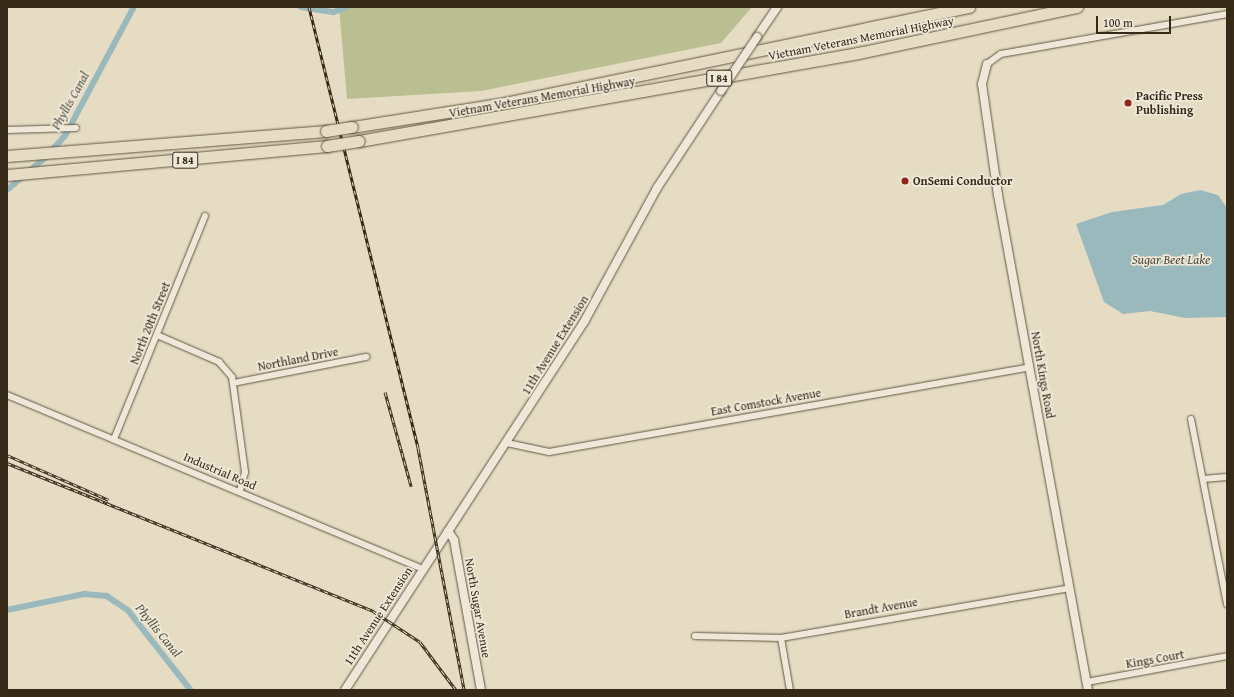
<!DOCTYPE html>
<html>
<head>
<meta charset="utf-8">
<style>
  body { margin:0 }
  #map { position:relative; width:1234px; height:697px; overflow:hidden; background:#e6dcc3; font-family:"Gentium Book Plus",serif }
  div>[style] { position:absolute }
  .green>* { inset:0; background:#b9bf90 }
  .water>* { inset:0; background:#99b9bc }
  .canal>* { height:5.5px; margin:-2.75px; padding:0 2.75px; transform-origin:2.75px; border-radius:2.75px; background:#99b9bc }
  .roads { filter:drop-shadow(0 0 1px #635643) drop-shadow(0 0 1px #635643) }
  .minor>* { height:6px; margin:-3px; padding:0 3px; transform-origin:3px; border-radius:3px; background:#efe8d8 }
  .tertiary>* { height:8px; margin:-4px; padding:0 4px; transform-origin:4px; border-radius:4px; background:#efe8d8 }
  .motorway>* { height:11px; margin:-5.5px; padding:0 5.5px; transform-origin:5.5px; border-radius:5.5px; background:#e6dcc3 }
  .rail>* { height:3px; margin-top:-1.5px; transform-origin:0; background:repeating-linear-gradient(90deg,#efe8d8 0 4.5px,#372918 0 9px); box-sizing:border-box; border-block:1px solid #372918 }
  .bridges { filter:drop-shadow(0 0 1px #635643) drop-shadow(0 0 1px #635643) }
  .tertiary-bridge>* { height:8px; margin:-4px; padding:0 4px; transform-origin:4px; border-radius:4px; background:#efe8d8 }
  .motorway-bridge>* { height:11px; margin:-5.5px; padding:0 5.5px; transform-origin:5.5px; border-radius:5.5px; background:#e6dcc3 }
  .dots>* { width:11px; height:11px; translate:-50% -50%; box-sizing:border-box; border:2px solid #efe8d8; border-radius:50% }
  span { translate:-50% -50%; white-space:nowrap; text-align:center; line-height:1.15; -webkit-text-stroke:3.5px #efe8d8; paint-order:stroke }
  .shield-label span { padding:1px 3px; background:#efe8d8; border:1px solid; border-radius:3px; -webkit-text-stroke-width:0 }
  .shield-label { font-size:11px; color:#372918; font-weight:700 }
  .street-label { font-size:12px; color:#372918 }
  .poi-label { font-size:12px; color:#372918; font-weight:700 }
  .left { translate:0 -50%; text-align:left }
  .water-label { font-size:13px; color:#504d41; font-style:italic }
  .frame { position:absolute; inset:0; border:8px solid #372918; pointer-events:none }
  .scale { position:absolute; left:1096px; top:16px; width:75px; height:18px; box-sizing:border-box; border:2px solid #372918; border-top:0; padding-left:5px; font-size:12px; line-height:14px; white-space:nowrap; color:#372918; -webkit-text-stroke:3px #efe8d8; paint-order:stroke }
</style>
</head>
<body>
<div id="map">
  <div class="green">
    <i style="clip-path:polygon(339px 7px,752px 7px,721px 43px,481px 91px,347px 99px)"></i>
  </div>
  <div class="water">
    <i style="clip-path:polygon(1200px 190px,1218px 195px,1227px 208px,1227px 317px,1185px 318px,1150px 311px,1123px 314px,1104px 302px,1076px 224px,1112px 212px,1163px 205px,1181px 194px)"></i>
  </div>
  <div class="canal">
    <i style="left:301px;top:7px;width:33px;rotate:9deg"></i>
    <i style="left:334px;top:12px;width:14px;rotate:-21deg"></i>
    <i style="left:7px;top:190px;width:50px;rotate:-40.1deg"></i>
    <i style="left:45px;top:158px;width:30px;rotate:-48deg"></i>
    <i style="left:65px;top:136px;width:146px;rotate:-61.9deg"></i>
    <i style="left:7px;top:610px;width:79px;rotate:-11.7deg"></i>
    <i style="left:84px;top:594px;width:23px;rotate:5deg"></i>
    <i style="left:107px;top:596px;width:25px;rotate:34deg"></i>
    <i style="left:128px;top:610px;width:102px;rotate:51.8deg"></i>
  </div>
  <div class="roads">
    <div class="minor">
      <i style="left:987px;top:64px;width:17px;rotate:-36deg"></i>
      <i style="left:1001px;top:54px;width:230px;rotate:-10deg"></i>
      <i style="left:7px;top:130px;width:69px;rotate:-1.7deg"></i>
      <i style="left:157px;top:335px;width:68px;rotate:23.5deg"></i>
      <i style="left:219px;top:362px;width:20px;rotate:49deg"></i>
      <i style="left:232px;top:377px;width:96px;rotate:82.2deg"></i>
      <i style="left:245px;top:472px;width:20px;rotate:105deg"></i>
      <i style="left:233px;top:383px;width:136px;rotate:-11.1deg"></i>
      <i style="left:7px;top:395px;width:450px;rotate:22.7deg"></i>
      <i style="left:1191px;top:419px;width:189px;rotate:79deg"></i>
      <i style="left:114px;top:439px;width:241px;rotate:-67.8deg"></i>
      <i style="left:507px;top:443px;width:43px;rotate:12.1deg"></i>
      <i style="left:549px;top:452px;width:487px;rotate:-10deg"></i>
      <i style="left:1203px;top:479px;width:24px;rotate:-5deg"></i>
      <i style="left:695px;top:636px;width:86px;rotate:1.3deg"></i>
      <i style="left:781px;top:638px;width:293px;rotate:-9.8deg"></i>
      <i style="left:781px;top:638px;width:53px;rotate:80.2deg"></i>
      <i style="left:1087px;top:682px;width:142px;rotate:-10.5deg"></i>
    </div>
    <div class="tertiary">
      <i style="left:757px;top:37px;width:36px;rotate:-56deg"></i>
      <i style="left:987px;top:64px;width:21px;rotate:104deg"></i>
      <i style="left:982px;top:84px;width:112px;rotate:81.8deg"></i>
      <i style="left:998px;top:195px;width:503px;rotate:79.7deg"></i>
      <i style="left:448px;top:531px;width:11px;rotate:56deg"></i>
      <i style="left:454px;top:540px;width:152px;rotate:79.8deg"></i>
      <i style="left:345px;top:690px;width:439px;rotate:-57deg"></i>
      <i style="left:584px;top:322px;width:153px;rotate:-61.4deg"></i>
      <i style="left:657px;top:188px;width:116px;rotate:-56.6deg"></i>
    </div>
    <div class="motorway">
      <i style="left:352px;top:127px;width:155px;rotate:-8.9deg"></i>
      <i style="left:505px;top:103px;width:474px;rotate:-11.7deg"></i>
      <i style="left:359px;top:141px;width:507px;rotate:-10deg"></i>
      <i style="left:858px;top:53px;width:224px;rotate:-11.9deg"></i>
      <i style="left:7px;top:156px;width:320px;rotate:-4.5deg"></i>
      <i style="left:7px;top:175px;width:321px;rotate:-5.2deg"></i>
    </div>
  </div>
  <div class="rail">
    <i style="left:309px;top:7px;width:454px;rotate:76.1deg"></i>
    <i style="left:418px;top:448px;width:246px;rotate:79.2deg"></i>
    <i style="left:385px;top:392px;width:98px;rotate:74.5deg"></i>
    <i style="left:7px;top:455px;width:111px;rotate:23.8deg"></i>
    <i style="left:7px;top:463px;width:395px;rotate:22deg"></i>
    <i style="left:373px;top:611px;width:56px;rotate:33.4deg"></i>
    <i style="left:420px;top:642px;width:60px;rotate:53.1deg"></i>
  </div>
  <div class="bridges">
    <div class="tertiary-bridge">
      <i style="left:721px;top:91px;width:65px;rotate:-56.3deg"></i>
    </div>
    <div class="motorway-bridge">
      <i style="left:326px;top:131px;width:26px;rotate:-9deg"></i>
      <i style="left:327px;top:146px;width:32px;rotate:-9deg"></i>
    </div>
  </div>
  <div class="dots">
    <i style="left:1128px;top:103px;background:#8f2418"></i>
    <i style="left:905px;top:181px;background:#8f2418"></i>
  </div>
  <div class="shield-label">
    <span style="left:719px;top:78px">I 84</span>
    <span style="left:185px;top:160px">I 84</span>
  </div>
  <div class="street-label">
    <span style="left:861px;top:38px;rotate:-11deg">Vietnam Veterans Memorial Highway</span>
    <span style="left:542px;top:97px;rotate:-10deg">Vietnam Veterans Memorial Highway</span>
    <span style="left:150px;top:323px;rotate:-68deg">North 20th Street</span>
    <span style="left:555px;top:345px;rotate:-58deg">11th Avenue Extension</span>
    <span style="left:298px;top:359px;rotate:-11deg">Northland Drive</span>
    <span style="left:1043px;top:375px;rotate:80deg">North Kings Road</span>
    <span style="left:766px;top:402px;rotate:-10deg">East Comstock Avenue</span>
    <span style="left:220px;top:471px;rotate:23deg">Industrial Road</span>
    <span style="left:478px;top:608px;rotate:80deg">North Sugar Avenue</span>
    <span style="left:881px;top:608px;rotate:-10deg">Brandt Avenue</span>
    <span style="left:378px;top:616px;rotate:-57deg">11th Avenue Extension</span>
    <span style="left:1155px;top:659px;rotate:-10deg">Kings Court</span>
  </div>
  <div class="poi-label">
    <span class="left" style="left:1136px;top:103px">Pacific Press<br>Publishing</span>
    <span class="left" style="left:913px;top:181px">OnSemi Conductor</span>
  </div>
  <div class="water-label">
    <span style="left:71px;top:101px;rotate:-61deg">Phyllis Canal</span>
    <span style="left:1171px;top:260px">Sugar Beet Lake</span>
    <span style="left:158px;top:631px;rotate:51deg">Phyllis Canal</span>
  </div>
  <div class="frame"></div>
  <div class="scale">100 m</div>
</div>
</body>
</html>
